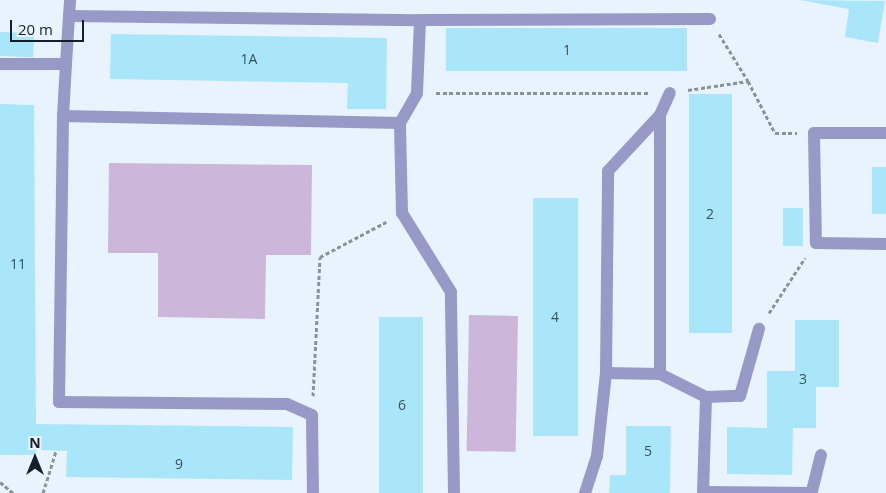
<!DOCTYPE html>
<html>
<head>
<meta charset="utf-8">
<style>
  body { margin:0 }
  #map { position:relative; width:886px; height:493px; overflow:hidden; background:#e8f3fe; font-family:"Open Sans",sans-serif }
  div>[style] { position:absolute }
  .green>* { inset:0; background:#ccb6da; transform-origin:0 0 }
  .building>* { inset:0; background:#a9e6fa; transform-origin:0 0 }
  .path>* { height:3px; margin-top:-1.5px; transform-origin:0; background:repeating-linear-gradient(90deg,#89939e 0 4px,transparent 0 6.5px) }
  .service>* { height:12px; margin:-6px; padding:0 6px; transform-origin:6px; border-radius:6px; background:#979ac6 }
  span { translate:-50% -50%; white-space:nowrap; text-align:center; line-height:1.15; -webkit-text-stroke:5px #e8f3fe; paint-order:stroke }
  .number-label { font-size:14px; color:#3a515d }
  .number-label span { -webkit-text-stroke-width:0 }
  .north { position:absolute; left:10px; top:433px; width:50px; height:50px; -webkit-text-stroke:4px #e8f3fe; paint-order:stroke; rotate:0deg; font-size:14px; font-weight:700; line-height:20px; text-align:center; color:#151f29 }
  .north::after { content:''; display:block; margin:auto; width:18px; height:22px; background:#151f29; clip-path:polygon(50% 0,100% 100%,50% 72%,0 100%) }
  .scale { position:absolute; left:10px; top:20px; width:74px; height:22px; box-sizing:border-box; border:2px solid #151f29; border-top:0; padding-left:6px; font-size:15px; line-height:18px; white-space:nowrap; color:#151f29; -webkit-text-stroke:4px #e8f3fe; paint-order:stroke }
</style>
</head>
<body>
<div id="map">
  <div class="green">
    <i style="clip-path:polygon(109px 163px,312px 165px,311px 255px,266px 255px,265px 319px,158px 317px,158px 253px,108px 253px)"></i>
    <i style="left:469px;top:315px;width:49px;height:136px;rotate:1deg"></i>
  </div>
  <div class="building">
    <i style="clip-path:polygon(800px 0,885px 1px,878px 43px,845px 37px,849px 9px)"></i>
    <i style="left:446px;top:28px;width:241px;height:43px"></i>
    <i style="left:0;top:32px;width:34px;height:24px;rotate:2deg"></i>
    <i style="clip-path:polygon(111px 34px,387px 38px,386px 109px,347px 109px,348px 83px,110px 79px)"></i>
    <i style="left:689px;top:94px;width:43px;height:239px"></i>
    <i style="clip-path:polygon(0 104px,34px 105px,36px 424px,293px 427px,292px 480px,66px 477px,67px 451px,36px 450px,36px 455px,0 455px)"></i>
    <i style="left:872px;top:167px;width:14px;height:47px"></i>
    <i style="left:533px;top:198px;width:45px;height:238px"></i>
    <i style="left:783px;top:208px;width:20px;height:38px"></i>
    <i style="left:379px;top:317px;width:44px;height:176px"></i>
    <i style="clip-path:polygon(795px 320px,839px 320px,839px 387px,816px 387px,816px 428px,793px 428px,792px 475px,727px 474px,727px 427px,767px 428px,767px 371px,795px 371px)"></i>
    <i style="clip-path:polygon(626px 426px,671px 426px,670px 493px,609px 493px,610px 475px,626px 475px)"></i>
  </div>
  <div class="path">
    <i style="left:719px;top:34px;width:55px;rotate:58.3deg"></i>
    <i style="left:688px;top:90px;width:61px;rotate:-8.5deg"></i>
    <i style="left:748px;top:81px;width:59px;rotate:62.6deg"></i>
    <i style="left:775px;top:133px;width:22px"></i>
    <i style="left:436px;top:93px;width:213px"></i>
    <i style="left:769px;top:313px;width:66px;rotate:-56.8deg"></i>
    <i style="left:313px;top:396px;width:139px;rotate:-87.1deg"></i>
    <i style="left:320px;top:257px;width:75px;rotate:-27.9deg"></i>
    <i style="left:0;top:482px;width:17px;rotate:40deg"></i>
    <i style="left:43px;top:493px;width:44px;rotate:-72.8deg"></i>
  </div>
  <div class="service">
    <i style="left:69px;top:16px;width:16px;rotate:-86deg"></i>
    <i style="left:0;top:64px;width:66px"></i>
    <i style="left:66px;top:64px;width:52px;rotate:93.3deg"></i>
    <i style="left:63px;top:116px;width:286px;rotate:90.8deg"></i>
    <i style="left:59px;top:402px;width:228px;rotate:0.5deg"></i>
    <i style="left:287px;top:404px;width:27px;rotate:24deg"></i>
    <i style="left:312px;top:415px;width:78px;rotate:89.3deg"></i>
    <i style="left:66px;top:64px;width:48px;rotate:-86.4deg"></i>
    <i style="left:69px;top:16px;width:351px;rotate:0.7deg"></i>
    <i style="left:63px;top:116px;width:337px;rotate:1.2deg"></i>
    <i style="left:886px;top:133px;width:72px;rotate:180deg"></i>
    <i style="left:814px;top:133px;width:110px;rotate:89deg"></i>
    <i style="left:816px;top:243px;width:70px;rotate:0.8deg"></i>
    <i style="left:606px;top:373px;width:202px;rotate:-89.4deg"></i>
    <i style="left:608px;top:171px;width:76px;rotate:-47.1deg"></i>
    <i style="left:660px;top:374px;width:259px;rotate:-90deg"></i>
    <i style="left:660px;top:115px;width:24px;rotate:-66deg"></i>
    <i style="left:812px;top:491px;width:37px;rotate:-76deg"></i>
    <i style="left:704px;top:492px;width:108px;rotate:0.5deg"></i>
    <i style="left:454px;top:493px;width:201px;rotate:-90.9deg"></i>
    <i style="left:451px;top:292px;width:93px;rotate:-121.8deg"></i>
    <i style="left:402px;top:213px;width:90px;rotate:-91.3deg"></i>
    <i style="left:400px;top:123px;width:34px;rotate:-60deg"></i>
    <i style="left:417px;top:93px;width:73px;rotate:-87.6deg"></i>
    <i style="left:420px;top:20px;width:290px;rotate:-0.2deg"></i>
    <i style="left:585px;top:493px;width:39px;rotate:-72deg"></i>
    <i style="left:597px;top:456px;width:83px;rotate:-83.8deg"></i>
    <i style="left:606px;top:373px;width:54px;rotate:1.1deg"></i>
    <i style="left:660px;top:374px;width:51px;rotate:26.6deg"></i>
    <i style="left:703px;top:493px;width:96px;rotate:-88.2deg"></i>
    <i style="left:706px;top:397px;width:34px;rotate:-2deg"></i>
    <i style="left:740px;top:396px;width:70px;rotate:-74.2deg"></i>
  </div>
  <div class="number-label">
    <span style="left:567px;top:50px">1</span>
    <span style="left:249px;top:59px">1А</span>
    <span style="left:710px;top:214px">2</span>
    <span style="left:18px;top:264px">11</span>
    <span style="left:555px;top:317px">4</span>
    <span style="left:803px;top:379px">3</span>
    <span style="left:402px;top:405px">6</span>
    <span style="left:648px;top:451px">5</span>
    <span style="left:179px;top:464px">9</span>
  </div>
  <div class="north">N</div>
  <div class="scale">20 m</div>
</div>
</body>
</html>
